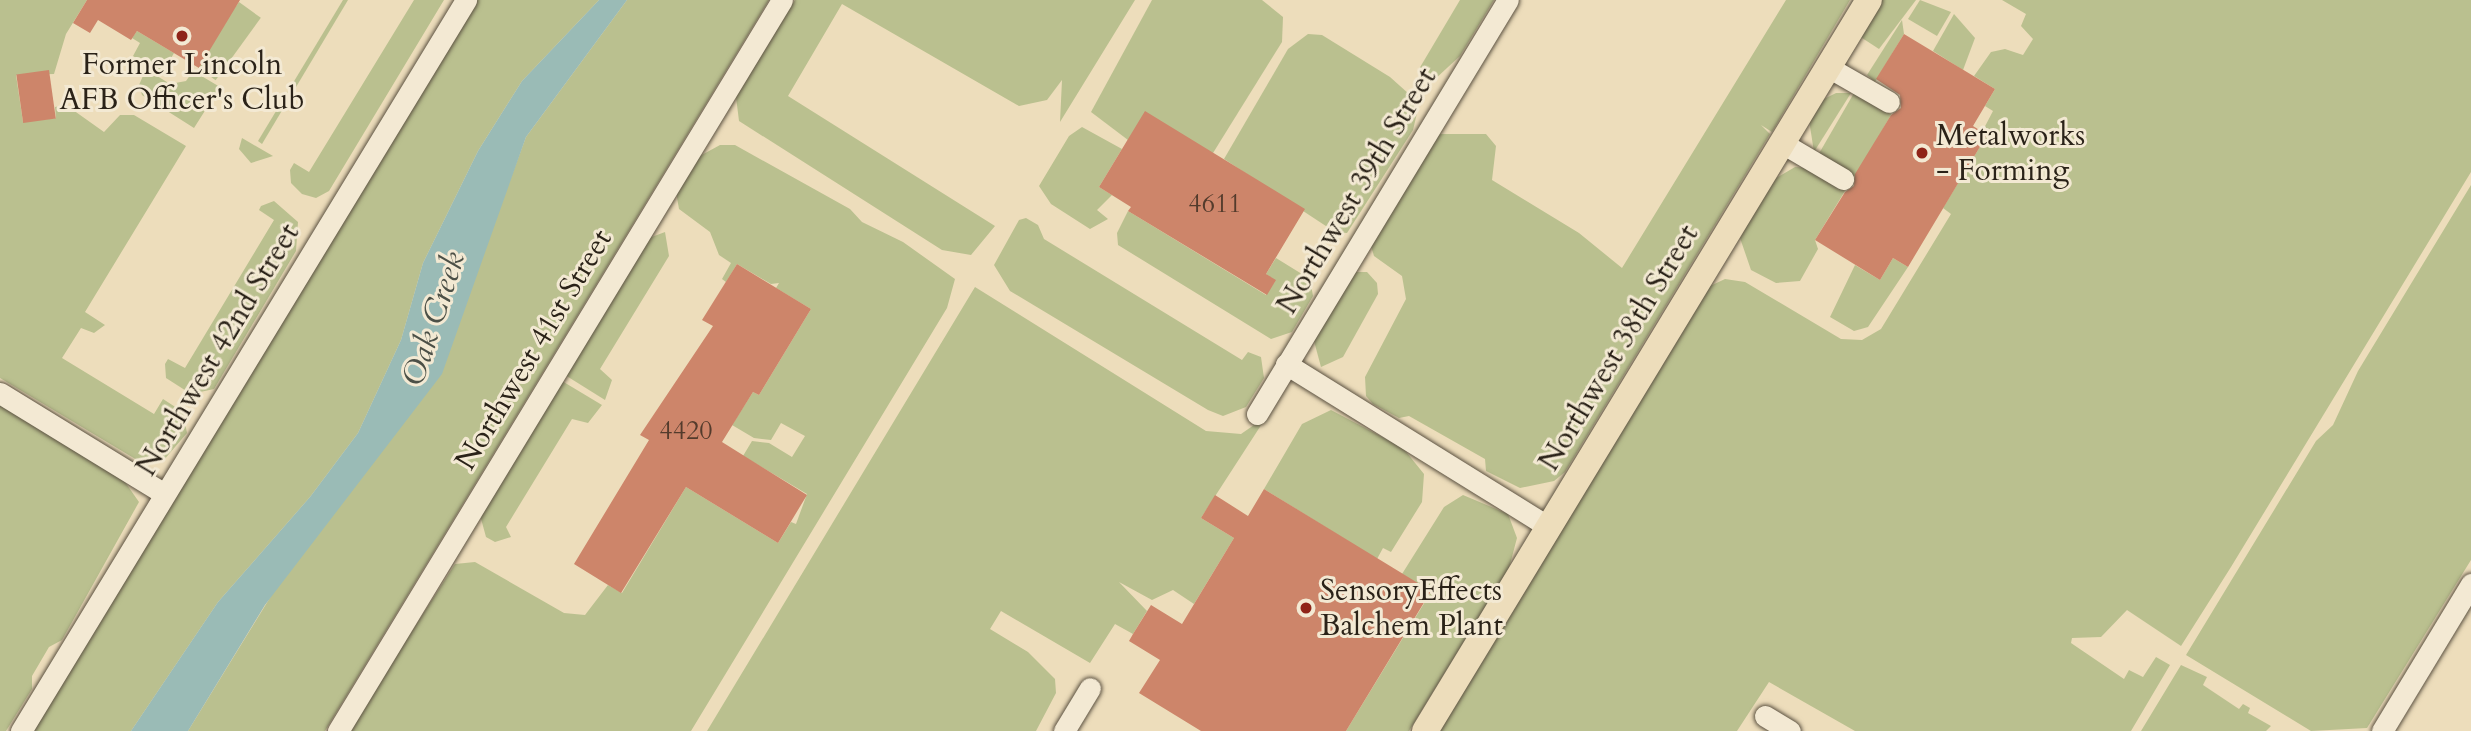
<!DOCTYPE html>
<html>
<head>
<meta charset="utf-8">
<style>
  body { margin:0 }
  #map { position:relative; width:2471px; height:731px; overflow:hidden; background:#edddbb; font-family:Cardo,serif }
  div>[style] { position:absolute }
  .green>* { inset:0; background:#bac08f; transform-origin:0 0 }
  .water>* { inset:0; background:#9abbb6 }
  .building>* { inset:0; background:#cd856a; transform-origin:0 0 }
  .roads { filter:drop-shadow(0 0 2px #5b5141) drop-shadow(0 0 2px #5b5141) }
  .minor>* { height:21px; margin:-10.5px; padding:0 10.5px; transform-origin:10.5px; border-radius:10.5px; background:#f3e9d3 }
  .major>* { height:26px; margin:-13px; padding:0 13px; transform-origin:13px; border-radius:13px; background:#edddbb }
  .dots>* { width:19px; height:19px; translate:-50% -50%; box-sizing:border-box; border:4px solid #f3e9d3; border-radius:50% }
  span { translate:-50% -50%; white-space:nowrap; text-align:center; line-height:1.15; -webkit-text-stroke:6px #f3e9d3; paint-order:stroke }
  .number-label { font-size:26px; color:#533b2c }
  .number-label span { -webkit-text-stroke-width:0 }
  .poi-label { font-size:30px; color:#2a2218 }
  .left { translate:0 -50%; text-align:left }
  .street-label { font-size:30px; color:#2a2218 }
  .water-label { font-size:32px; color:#4c5047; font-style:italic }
</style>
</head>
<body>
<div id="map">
  <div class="green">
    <i style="clip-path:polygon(0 0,87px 0,66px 34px,54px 74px,16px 75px,23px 122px,56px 118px,55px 107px,66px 105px,104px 132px,120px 115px,134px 115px,186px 146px,85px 312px,105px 325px,94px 333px,81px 328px,62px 358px,154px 414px,163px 399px,183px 412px,187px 433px,163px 461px,137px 460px,0 378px)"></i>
    <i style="clip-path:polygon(343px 0,348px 0,262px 144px,258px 141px)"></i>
    <i style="clip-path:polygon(414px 0,444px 0,329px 191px,316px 198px,302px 194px,291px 183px,290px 170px,294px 163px,309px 172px)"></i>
    <i style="clip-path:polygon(475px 0,599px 0,522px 81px,478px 151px,423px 263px,401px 340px,358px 433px,310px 497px,218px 602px,131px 731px,31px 731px)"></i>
    <i style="clip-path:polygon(627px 0,769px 0,325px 731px,188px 731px,484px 250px,526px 137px)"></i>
    <i style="clip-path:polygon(795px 0,1135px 0,1060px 122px,1062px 80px,1047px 100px,1019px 106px,842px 4px,788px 96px,995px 226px,971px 255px,942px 250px,739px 121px,736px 97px)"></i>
    <i style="clip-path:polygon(1152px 0,1262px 0,1283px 17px,1282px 42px,1213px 153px,1128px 140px,1091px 112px)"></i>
    <i style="clip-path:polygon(1460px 0,1494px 0,1460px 56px,1434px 80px,1419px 69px)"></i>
    <i style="clip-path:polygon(1786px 0,1850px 0,1772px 132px,1761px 125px,1770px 134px,1565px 472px,1554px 481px,1520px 488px,1486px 471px,1485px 459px,1409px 416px,1399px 418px,1373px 404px,1366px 396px,1365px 377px,1406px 299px,1402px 276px,1374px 256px,1370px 243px,1439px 134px,1486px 134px,1496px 146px,1492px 180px,1579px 233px,1622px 268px)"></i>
    <i style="clip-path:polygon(1882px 0,1916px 0,1879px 49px,1859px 36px)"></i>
    <i style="clip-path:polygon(1920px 0,1951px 12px,1937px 36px,1908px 19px)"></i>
    <i style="clip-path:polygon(2002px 0,2471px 0,2471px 172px,2231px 567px,2181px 646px,2127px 610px,2101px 637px,2072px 638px,2071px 643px,2124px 679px,2129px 670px,2143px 677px,2156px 657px,2170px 665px,2131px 731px,1855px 731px,1769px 682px,1737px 731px,1435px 731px,1708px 287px,1725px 279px,1745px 282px,1841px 339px,1862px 340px,1881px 329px,1951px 214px,1943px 208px,1987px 135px,1982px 132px,1993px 111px,1985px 106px,1995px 89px,1974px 76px,1991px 52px,2005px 49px,2023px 55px,2033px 39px,2021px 26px,2026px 14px)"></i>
    <i style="left:239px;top:2px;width:27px;height:77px;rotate:36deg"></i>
    <i style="clip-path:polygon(1954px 14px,1975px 38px,1963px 70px,1933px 51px)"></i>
    <i style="clip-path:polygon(1902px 20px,1904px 34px,1875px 82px,1867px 75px)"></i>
    <i style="clip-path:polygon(137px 31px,174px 53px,162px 74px,133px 56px,140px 43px,132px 38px)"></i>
    <i style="clip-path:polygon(1308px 34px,1322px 35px,1390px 77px,1409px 94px,1417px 113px,1413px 130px,1347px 233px,1335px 232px,1224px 159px,1288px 49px)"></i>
    <i style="clip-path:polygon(146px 69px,170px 84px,186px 81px,193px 71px,220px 87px,194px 128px,142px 95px,139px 85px)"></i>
    <i style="clip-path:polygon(1836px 93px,1851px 93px,1814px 152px,1809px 120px,1820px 101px)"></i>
    <i style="left:1854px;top:93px;width:43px;height:72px;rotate:30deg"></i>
    <i style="clip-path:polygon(1082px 127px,1122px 149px,1099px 187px,1112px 195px,1097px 210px,1108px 219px,1090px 229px,1051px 204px,1039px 186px,1069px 136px)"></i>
    <i style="clip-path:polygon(242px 138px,273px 156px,251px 163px,239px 149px)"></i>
    <i style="clip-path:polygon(720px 145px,735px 145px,850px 209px,862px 222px,903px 242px,955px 279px,947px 308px,691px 731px,348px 731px,455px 564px,475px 562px,564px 613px,585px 615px,608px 585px,622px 593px,686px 487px,778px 543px,791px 522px,796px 524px,807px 494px,743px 456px,752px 441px,769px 443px,792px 457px,805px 436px,781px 423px,771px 440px,754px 438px,732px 425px,753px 392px,759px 395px,811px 309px,776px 288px,779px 283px,771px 284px,737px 264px,726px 282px,722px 279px,731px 263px,719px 255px,710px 232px,679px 209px,676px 192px,698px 157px)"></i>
    <i style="clip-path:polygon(1795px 167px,1809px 168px,1845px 191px,1815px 240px,1818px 249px,1800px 281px,1776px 283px,1751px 270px,1740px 238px,1771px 181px)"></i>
    <i style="clip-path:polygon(2471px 185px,2471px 560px,2367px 728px,2311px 731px,2186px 655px,2316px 441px,2333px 425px,2358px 371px)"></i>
    <i style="clip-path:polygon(274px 201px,298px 222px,296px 251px,214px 389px,191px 394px,166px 378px,165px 364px,168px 359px,185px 368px,274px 220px,259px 210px,261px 206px)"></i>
    <i style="clip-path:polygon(1128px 211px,1266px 295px,1275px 281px,1266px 274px,1276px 258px,1310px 279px,1313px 296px,1292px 332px,1271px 339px,1118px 245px,1117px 233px)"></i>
    <i style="clip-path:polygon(1026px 218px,1038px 225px,1044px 239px,1242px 360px,1248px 352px,1261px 357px,1264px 378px,1246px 407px,1223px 416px,1208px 410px,1010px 291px,994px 265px,1019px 220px)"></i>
    <i style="clip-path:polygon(665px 232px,669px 256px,600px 369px,612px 380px,605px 400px,565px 375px,649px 238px)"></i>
    <i style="clip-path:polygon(1893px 258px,1908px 267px,1868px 327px,1854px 331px,1830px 317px,1855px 265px,1880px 280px)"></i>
    <i style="clip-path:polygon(1353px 272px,1367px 272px,1377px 283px,1378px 294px,1343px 357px,1321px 367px,1314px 341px)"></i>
    <i style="clip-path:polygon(975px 287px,1206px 431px,1241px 434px,1267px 416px,1201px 518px,1234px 538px,1194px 604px,1173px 590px,1152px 600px,1119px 582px,1147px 611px,1133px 634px,1115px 624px,1090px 663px,1001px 611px,990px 629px,1028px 652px,1055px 679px,1056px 693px,1036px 731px,707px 731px)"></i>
    <i style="clip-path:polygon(562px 381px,602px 405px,588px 423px,572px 419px,506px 527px,511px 537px,495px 542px,486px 537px,480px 515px)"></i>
    <i style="clip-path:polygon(0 400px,21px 418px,118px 472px,139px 502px,62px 640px,49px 647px,32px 676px,32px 689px,6px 731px,0 731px)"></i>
    <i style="clip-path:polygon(1331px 410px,1403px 448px,1424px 474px,1422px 502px,1391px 552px,1383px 548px,1377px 559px,1264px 489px,1302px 424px)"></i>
    <i style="clip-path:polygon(1463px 495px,1508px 514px,1517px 538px,1509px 568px,1409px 731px,1346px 731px,1431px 592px,1402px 574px,1444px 507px)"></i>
    <i style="clip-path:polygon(2181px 665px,2207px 677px,2203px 685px,2239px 709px,2243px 704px,2250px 708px,2248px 713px,2271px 726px,2266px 731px,2141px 731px)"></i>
  </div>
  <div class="water">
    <i style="clip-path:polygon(599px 0,627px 0,526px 137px,442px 374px,265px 605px,188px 731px,131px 731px,218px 602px,310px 497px,358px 433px,401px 340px,423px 263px,478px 151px,522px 81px)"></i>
  </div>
  <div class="building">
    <i style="clip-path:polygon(87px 0,240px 0,199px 68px,137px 31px,131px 40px,98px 20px,90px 33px,73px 23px)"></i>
    <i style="clip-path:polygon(1904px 34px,1995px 89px,1973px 126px,1987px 135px,1908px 267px,1893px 258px,1880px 280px,1815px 240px,1845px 192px,1854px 186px,1855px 174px,1891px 115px,1901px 108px,1900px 95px,1876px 79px)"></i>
    <i style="left:49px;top:70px;width:49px;height:33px;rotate:82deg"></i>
    <i style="clip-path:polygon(1145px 111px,1305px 209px,1266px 274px,1276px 280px,1267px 295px,1128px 211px,1131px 207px,1099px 187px)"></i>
    <i style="clip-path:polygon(737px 264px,811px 309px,759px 395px,753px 392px,722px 442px,807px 495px,778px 543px,686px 487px,621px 593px,574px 564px,649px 440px,640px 435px,713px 326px,702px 320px)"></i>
    <i style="clip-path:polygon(1264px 489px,1431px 591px,1346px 731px,1201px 731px,1139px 693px,1160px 660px,1129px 641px,1133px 634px,1151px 605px,1182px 624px,1234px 538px,1201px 518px,1215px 495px,1248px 516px)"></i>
  </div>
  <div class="roads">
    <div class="minor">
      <i style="left:1828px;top:67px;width:70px;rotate:29.8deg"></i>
      <i style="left:1782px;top:143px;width:71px;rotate:30.5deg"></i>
      <i style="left:1286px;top:364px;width:309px;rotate:31.8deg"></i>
      <i style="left:0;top:393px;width:193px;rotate:31.5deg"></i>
      <i style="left:1257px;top:414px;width:484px;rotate:-58.8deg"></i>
      <i style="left:1765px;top:716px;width:29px;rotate:31deg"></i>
      <i style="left:21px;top:731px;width:856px;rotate:-58.67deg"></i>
      <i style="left:338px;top:731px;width:855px;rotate:-58.73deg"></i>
      <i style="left:1064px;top:731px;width:50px;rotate:-58.8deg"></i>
      <i style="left:2382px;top:731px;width:172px;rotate:-58.8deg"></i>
    </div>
    <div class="major">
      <i style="left:1425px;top:731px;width:855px;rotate:-58.73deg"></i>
    </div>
  </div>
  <div class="dots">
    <i style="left:182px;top:36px;background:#8f2418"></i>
    <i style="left:1922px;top:153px;background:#8f2418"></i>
    <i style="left:1306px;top:608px;background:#8f2418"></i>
  </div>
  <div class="number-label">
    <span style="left:1215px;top:204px">4611</span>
    <span style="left:686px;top:431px">4420</span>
  </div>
  <div class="poi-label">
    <span style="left:182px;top:82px">Former Lincoln<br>AFB Officer's Club</span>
    <span class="left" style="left:1936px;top:153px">Metalworks<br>- Forming</span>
    <span class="left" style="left:1320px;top:608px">SensoryEffects<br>Balchem Plant</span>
  </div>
  <div class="street-label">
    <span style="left:1357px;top:191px;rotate:-59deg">Northwest 39th Street</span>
    <span style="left:1619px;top:348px;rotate:-59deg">Northwest 38th Street</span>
    <span style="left:218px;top:350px;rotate:-59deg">Northwest 42nd Street</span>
    <span style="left:534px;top:350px;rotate:-59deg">Northwest 41st Street</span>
  </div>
  <div class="water-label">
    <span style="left:434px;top:319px;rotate:-72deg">Oak Creek</span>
  </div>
</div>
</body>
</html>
